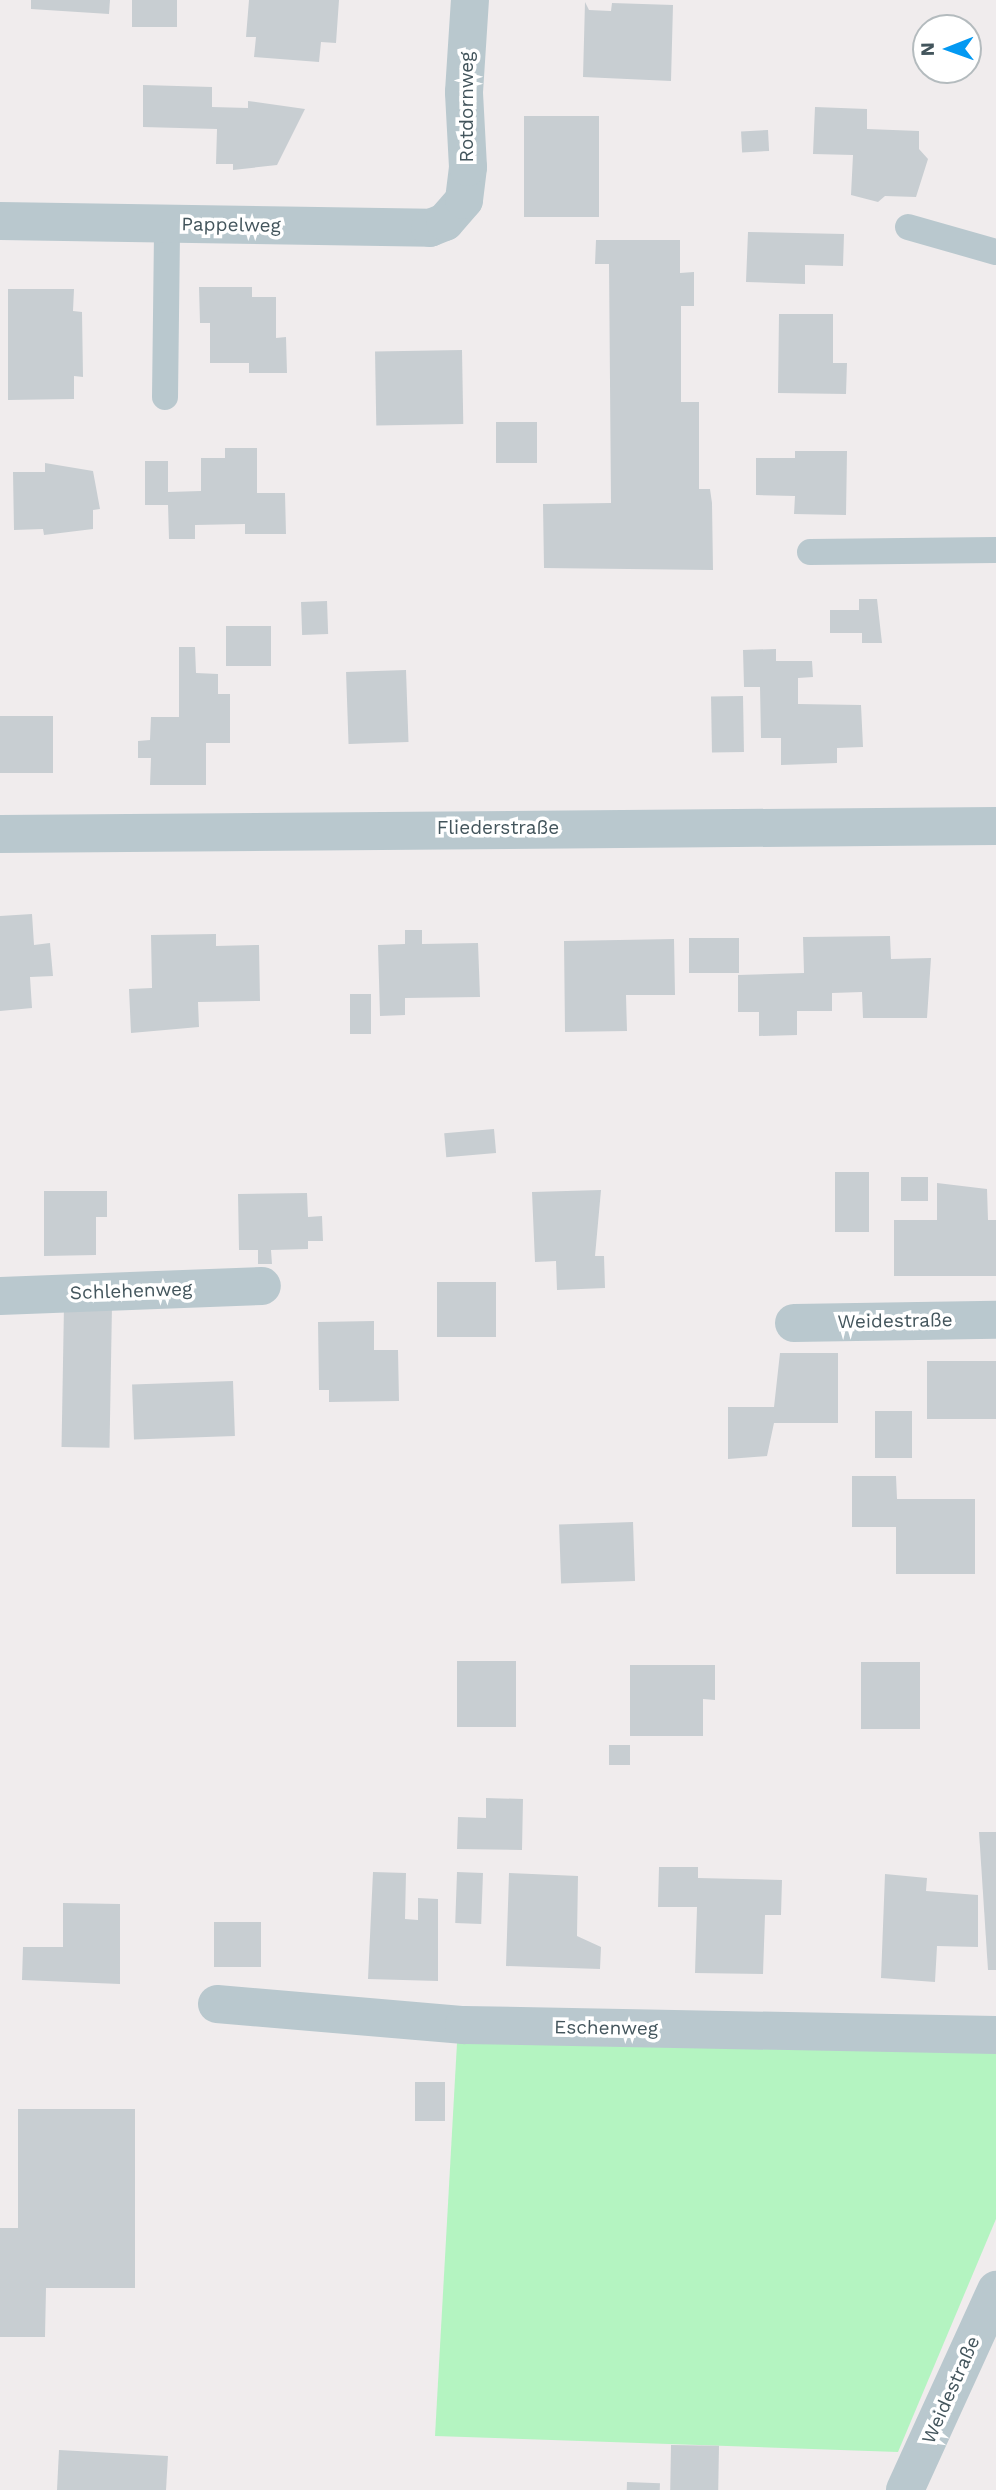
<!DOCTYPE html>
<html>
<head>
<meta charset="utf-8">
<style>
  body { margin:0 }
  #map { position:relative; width:996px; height:2490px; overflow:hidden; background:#f0eced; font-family:"Work Sans",sans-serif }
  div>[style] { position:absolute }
  .green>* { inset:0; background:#b4f4c1 }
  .building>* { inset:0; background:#c8ced2; transform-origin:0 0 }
  .service>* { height:26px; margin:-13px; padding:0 13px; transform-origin:13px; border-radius:13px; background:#b9c8ce }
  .minor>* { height:38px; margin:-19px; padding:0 19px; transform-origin:19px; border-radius:19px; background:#b9c8ce }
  span { translate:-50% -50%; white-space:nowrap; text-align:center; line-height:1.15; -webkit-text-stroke:7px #fff; paint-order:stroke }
  .street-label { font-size:19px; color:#43555c }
  .north { position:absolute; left:912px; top:14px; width:70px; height:70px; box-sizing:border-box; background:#fff; border:2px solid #b4bbbe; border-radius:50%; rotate:269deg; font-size:19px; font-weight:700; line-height:28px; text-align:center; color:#43555c }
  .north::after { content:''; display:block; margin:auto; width:24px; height:32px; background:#0399f2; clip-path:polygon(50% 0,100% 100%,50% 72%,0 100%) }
</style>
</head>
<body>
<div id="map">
  <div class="green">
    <i style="clip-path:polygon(457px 2043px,996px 2052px,996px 2219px,898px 2452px,435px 2436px)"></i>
  </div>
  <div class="building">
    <i style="clip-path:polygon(31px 0,110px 0,109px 14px,31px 9px)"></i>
    <i style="left:132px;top:0;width:45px;height:27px"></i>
    <i style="clip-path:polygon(249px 0,339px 0,336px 43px,321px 42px,319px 62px,254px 57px,256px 37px,246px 37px)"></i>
    <i style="clip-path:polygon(585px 2px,589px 10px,611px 11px,612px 3px,673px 5px,671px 81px,583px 77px)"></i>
    <i style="clip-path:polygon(143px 85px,212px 87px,212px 107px,248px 108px,248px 101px,305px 109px,277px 165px,233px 170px,233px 164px,216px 164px,217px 129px,143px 127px)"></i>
    <i style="clip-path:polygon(815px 107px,867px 109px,867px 129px,919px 131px,919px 149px,928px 159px,916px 197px,885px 196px,878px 202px,851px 195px,853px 155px,813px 154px)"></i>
    <i style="left:524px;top:116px;width:75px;height:101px"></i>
    <i style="left:768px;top:130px;width:21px;height:27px;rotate:87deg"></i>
    <i style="clip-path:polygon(748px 232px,844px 234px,843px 266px,805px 265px,805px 284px,746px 282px)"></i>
    <i style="clip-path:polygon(596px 240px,680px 240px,680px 273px,694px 272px,694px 306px,681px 306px,681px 402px,699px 402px,699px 489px,710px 489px,712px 503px,713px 570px,544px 568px,543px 504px,611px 503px,609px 264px,595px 264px)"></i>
    <i style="clip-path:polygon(199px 287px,252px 287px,252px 297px,276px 297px,276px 338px,286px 337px,287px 373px,249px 373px,249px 363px,210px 363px,210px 323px,200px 323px)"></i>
    <i style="clip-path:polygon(8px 289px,74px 289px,73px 311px,82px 312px,83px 377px,74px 376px,74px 399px,8px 400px)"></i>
    <i style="clip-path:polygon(779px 314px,833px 314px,833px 363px,847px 363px,846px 394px,778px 393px)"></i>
    <i style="left:462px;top:350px;width:74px;height:87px;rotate:89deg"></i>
    <i style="left:537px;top:422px;width:41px;height:41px;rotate:90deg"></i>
    <i style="clip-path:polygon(225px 448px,257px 448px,257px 493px,285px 493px,286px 534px,245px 534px,245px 524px,195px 525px,195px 539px,169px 539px,168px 505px,145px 505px,145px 461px,168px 461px,168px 492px,201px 491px,201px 458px,225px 458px)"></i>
    <i style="clip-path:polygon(795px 451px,847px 451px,846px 515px,794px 514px,795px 496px,756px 495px,756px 458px,795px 458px)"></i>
    <i style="clip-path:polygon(45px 463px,93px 471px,100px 509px,93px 510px,93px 529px,44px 535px,43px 529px,14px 530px,13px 472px,45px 472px)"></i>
    <i style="clip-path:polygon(859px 599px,877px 599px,882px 643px,862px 643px,862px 633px,830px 633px,830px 610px,859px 610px)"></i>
    <i style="left:327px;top:601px;width:33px;height:26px;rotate:88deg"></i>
    <i style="left:271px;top:626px;width:40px;height:45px;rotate:90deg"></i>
    <i style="clip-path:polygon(179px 647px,195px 647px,196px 673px,218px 674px,218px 694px,230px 694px,230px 743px,206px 743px,206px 785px,150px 785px,151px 758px,138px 758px,138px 741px,150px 740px,151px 717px,179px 717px)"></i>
    <i style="clip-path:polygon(776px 649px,776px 661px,812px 661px,813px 677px,798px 678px,798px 704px,861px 705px,863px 747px,837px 748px,837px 763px,781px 765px,781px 738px,761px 738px,760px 687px,744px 687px,743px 650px)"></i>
    <i style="left:406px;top:670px;width:72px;height:60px;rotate:88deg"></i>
    <i style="left:743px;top:696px;width:56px;height:32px;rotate:89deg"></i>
    <i style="left:0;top:716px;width:53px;height:57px"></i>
    <i style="clip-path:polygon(32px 914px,34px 945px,50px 943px,53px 976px,30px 977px,32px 1008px,0 1011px,0 916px)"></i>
    <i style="clip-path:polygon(405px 930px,422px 930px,422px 944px,478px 943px,480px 997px,405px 998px,405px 1015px,380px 1016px,378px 945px,405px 944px)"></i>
    <i style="clip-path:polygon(216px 934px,216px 946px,259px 945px,260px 1001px,198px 1002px,199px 1027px,131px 1033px,129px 989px,152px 988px,151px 935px)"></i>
    <i style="clip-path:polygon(890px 936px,891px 959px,931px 958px,927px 1018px,863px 1018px,862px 992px,832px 993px,832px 1011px,797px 1011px,797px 1035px,759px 1036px,759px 1012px,738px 1012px,738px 975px,804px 973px,803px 937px)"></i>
    <i style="left:739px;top:938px;width:35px;height:50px;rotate:90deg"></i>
    <i style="clip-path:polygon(674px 939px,675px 995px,626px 995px,627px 1031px,565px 1032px,564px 941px)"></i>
    <i style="left:350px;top:994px;width:21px;height:40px"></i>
    <i style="left:494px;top:1129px;width:24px;height:50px;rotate:85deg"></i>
    <i style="left:869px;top:1172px;width:60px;height:34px;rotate:90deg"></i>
    <i style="left:901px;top:1177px;width:27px;height:24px"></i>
    <i style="clip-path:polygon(937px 1183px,987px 1189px,988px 1220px,996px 1220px,996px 1276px,894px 1276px,894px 1220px,937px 1220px)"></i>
    <i style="clip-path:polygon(601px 1190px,595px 1256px,604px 1256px,605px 1288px,557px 1290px,556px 1261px,535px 1262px,532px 1192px)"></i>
    <i style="clip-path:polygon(44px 1191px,107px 1191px,107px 1217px,96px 1217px,96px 1255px,44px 1256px)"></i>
    <i style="clip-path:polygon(307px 1193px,308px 1217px,322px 1216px,323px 1241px,308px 1241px,308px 1249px,271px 1250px,272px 1264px,258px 1264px,258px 1250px,239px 1250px,238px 1194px)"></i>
    <i style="left:437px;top:1282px;width:59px;height:55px"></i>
    <i style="left:64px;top:1305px;width:48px;height:142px;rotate:1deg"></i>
    <i style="clip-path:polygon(374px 1321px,374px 1350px,398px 1350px,399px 1401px,329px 1402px,329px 1390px,319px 1390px,318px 1322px)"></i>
    <i style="clip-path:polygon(780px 1353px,838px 1353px,838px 1423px,774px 1423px,767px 1456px,728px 1459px,728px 1407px,774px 1407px)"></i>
    <i style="left:996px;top:1361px;width:58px;height:69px;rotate:90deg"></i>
    <i style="left:233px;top:1381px;width:55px;height:101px;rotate:88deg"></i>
    <i style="left:875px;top:1411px;width:37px;height:47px"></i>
    <i style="clip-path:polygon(852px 1476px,896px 1476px,897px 1499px,975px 1499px,975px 1574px,896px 1574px,896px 1527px,852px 1527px)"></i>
    <i style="left:633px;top:1522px;width:59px;height:74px;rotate:88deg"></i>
    <i style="left:457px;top:1661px;width:59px;height:66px"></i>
    <i style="left:861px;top:1662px;width:59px;height:67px"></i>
    <i style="clip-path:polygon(630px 1665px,715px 1665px,715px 1700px,703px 1699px,703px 1736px,630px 1736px)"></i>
    <i style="left:609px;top:1745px;width:21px;height:20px"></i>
    <i style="clip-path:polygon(486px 1798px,523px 1799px,522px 1850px,457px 1849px,458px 1817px,486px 1818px)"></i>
    <i style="clip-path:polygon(979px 1832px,996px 1832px,996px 1970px,988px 1970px)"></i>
    <i style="clip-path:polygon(659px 1867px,698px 1867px,698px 1878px,782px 1880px,781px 1915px,765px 1915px,763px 1974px,695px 1973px,697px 1907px,658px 1907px)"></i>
    <i style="clip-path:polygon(373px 1872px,406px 1873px,405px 1919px,418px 1920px,418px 1898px,438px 1899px,438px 1981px,368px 1979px)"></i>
    <i style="left:457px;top:1872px;width:26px;height:51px;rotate:2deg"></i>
    <i style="clip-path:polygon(509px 1873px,578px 1876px,577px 1936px,601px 1947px,600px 1969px,506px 1966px)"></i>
    <i style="clip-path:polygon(885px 1874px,927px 1878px,926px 1891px,978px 1895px,978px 1947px,937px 1946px,935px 1982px,881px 1978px)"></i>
    <i style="clip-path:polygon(63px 1903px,120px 1904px,120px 1984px,22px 1980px,23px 1947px,63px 1947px)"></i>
    <i style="left:214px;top:1922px;width:47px;height:45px"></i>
    <i style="left:415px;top:2082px;width:30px;height:39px"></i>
    <i style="clip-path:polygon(18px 2109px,135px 2109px,135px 2288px,46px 2288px,45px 2337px,0 2337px,0 2228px,18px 2228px)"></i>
    <i style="left:671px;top:2445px;width:48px;height:45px;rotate:1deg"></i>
    <i style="clip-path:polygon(59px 2450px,168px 2456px,166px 2490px,57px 2490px)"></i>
    <i style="left:627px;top:2482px;width:33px;height:8px;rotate:2deg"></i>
  </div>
  <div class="service">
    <i style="left:908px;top:227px;width:91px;rotate:15.9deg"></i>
    <i style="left:165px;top:397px;width:174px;rotate:-89.3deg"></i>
    <i style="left:810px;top:552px;width:186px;rotate:-0.6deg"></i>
  </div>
  <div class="minor">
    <i style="left:0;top:221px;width:430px;rotate:0.9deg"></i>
    <i style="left:430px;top:228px;width:16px;rotate:-22deg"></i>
    <i style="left:445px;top:222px;width:29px;rotate:-49deg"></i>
    <i style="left:464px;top:200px;width:33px;rotate:-83deg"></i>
    <i style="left:468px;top:167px;width:75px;rotate:-93.1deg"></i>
    <i style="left:464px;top:92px;width:92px;rotate:-86.3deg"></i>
    <i style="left:0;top:834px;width:996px;rotate:-0.46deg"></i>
    <i style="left:0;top:1296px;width:262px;rotate:-2.2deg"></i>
    <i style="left:794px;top:1323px;width:202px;rotate:-0.9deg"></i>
    <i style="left:217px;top:2004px;width:248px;rotate:4.9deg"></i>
    <i style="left:464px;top:2025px;width:532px;rotate:1.08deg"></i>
    <i style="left:905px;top:2490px;width:220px;rotate:-65.5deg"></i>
  </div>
  <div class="street-label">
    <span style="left:467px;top:107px;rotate:-90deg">Rotdornweg</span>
    <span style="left:231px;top:225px;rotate:1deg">Pappelweg</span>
    <span style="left:498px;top:828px">Fliederstraße</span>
    <span style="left:131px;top:1291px;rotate:-2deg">Schlehenweg</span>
    <span style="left:895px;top:1321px;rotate:-1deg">Weidestraße</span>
    <span style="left:606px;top:2028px;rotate:1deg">Eschenweg</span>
    <span style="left:951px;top:2390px;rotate:-66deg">Weidestraße</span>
  </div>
  <div class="north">N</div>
</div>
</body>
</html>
